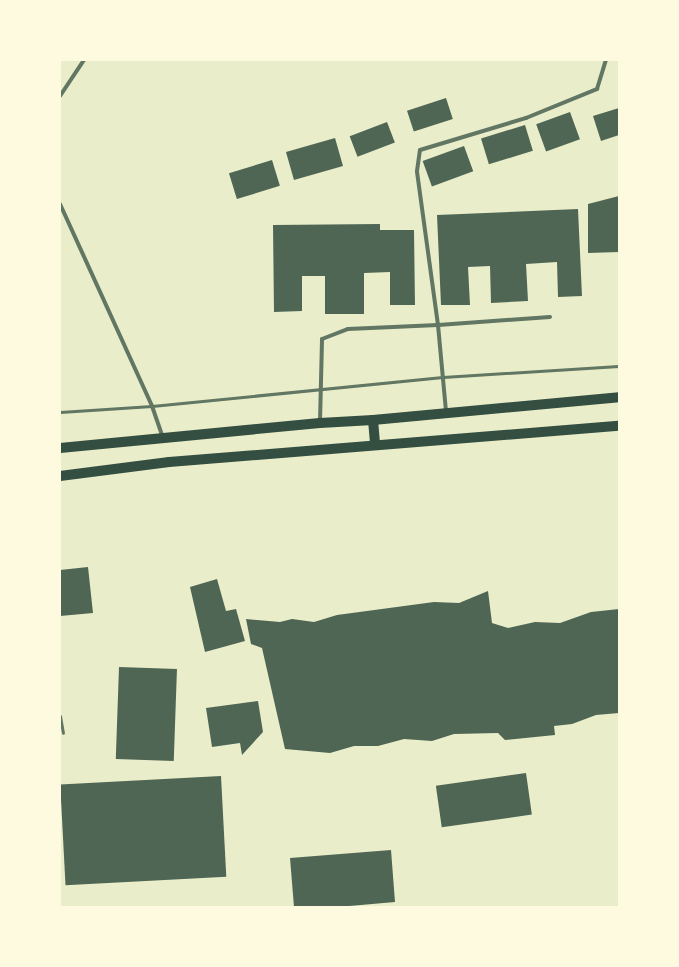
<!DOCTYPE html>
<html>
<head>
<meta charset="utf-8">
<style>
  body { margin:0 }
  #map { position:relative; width:679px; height:967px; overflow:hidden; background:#e9edc9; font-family:"Roboto Serif",serif }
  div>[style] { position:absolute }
  .building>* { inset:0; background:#4f6655; transform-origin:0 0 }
  .service>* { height:3px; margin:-1.5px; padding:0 1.5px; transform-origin:1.5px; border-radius:1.5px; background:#617663 }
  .minor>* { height:4px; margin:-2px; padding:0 2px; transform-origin:2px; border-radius:2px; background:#617663 }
  .primary>* { height:10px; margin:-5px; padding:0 5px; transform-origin:5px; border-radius:5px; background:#344e41 }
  span { translate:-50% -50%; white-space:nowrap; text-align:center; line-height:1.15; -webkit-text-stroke:3.5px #fefae0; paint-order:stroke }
  .frame { position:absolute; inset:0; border:61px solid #fefae0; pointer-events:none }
</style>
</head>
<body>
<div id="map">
  <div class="building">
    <i style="left:446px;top:98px;width:22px;height:41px;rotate:72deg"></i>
    <i style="clip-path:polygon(619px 108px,619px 135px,601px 141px,593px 116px)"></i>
    <i style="left:570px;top:112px;width:29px;height:36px;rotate:70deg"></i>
    <i style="left:387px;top:122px;width:22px;height:40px;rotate:69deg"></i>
    <i style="left:525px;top:125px;width:27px;height:46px;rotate:73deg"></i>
    <i style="left:335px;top:138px;width:29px;height:51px;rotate:74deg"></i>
    <i style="left:464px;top:146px;width:27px;height:44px;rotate:70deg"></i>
    <i style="left:272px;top:160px;width:27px;height:45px;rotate:73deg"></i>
    <i style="clip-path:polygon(619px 196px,619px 252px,588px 253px,588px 204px)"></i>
    <i style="clip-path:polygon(578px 209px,582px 296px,558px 297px,557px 262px,526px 264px,528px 301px,491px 303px,490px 266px,468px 267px,470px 305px,441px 305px,437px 215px)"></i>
    <i style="clip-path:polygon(380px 224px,380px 230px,414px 230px,415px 305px,390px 305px,390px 272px,364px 273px,364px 314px,325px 314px,325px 276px,302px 276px,302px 311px,274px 312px,273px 225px)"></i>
    <i style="clip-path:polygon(88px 567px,93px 613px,60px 616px,60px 570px)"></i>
    <i style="clip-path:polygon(217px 579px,226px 611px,236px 609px,245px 641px,205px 652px,190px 587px)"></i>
    <i style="clip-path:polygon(488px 591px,492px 623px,508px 628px,535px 622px,560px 623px,591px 612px,619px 609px,619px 713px,596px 715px,572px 724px,554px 726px,555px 735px,505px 740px,498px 733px,454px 734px,432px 741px,404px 739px,378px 746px,354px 746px,330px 753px,285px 749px,262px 648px,251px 644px,246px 619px,280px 622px,292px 619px,314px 622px,337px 615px,434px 602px,459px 603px)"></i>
    <i style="left:119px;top:667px;width:58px;height:92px;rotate:2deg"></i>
    <i style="clip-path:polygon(258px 701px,263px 732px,242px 755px,240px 743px,212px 747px,206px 708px)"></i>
    <i style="left:526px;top:773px;width:42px;height:91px;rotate:82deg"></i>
    <i style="left:221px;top:776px;width:101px;height:161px;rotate:87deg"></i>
    <i style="clip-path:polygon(391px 850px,395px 902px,338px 907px,294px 907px,290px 858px)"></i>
  </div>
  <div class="service">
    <i style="left:60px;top:412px;width:92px;rotate:-3.7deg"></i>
    <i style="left:152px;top:406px;width:292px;rotate:-5.7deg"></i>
    <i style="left:443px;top:377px;width:176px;rotate:-3.6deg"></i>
    <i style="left:60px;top:716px;width:17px;rotate:80deg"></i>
  </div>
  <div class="minor">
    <i style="left:60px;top:96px;width:43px;rotate:-56.3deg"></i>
    <i style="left:60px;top:204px;width:222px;rotate:65.5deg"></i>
    <i style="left:152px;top:406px;width:34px;rotate:71deg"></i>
    <i style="left:550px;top:317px;width:112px;rotate:175.9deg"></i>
    <i style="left:438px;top:325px;width:155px;rotate:-97.8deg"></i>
    <i style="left:417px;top:171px;width:21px;rotate:-82deg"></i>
    <i style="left:420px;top:150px;width:111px;rotate:-16.8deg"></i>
    <i style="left:526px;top:118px;width:77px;rotate:-22.2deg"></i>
    <i style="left:597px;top:89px;width:30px;rotate:-73deg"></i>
    <i style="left:320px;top:422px;width:83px;rotate:-88.6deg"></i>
    <i style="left:322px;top:339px;width:28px;rotate:-21deg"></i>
    <i style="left:348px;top:329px;width:90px;rotate:-2.5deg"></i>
    <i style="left:438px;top:325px;width:87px;rotate:84.7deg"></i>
  </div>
  <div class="primary">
    <i style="left:373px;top:420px;width:25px;rotate:85deg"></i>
    <i style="left:60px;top:448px;width:261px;rotate:-5.5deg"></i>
    <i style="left:320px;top:423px;width:53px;rotate:-3.2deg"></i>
    <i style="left:373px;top:420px;width:247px;rotate:-5.3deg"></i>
    <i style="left:60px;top:476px;width:110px;rotate:-7.3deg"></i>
    <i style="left:169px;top:462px;width:451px;rotate:-4.6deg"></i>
  </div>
  <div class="frame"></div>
</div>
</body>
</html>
